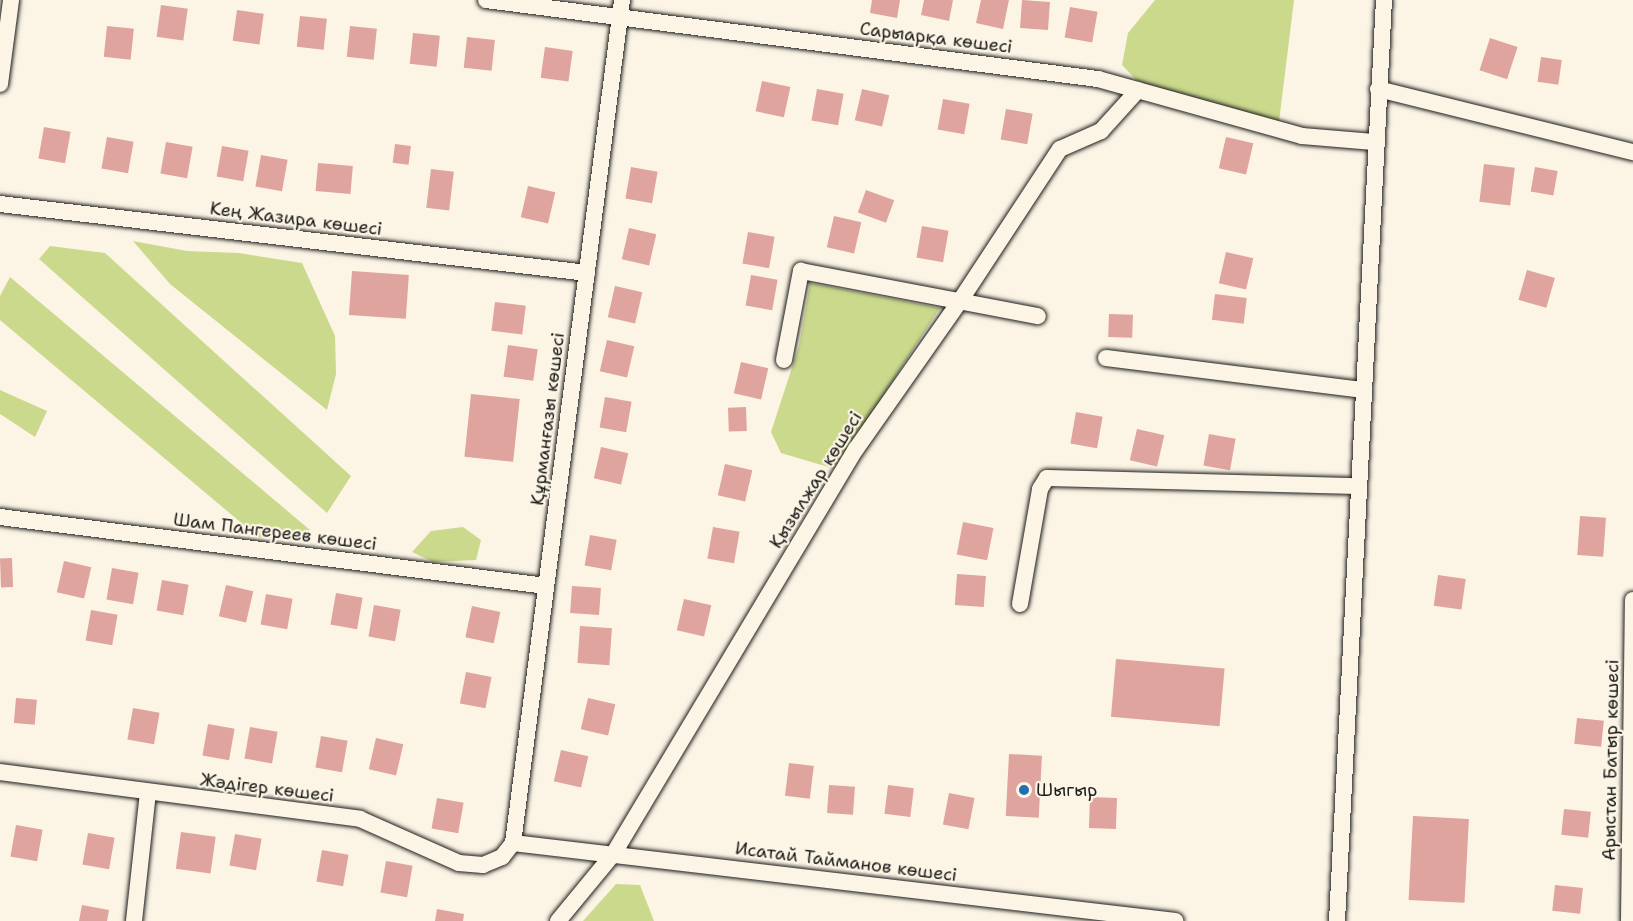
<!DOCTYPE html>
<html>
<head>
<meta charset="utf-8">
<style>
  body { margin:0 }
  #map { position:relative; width:1633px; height:921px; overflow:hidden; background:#fcf5e5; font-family:"Shantell Sans",sans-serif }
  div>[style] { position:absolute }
  .green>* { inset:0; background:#cbd98d }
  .building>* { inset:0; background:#dea49d; transform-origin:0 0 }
  .roads { filter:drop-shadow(0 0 2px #1c1c1c) drop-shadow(0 0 2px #1c1c1c) }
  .minor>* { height:16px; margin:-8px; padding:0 8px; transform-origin:8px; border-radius:8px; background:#fcf5e5 }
  .dots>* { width:16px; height:16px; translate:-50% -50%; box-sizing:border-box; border:3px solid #fcf5e5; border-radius:50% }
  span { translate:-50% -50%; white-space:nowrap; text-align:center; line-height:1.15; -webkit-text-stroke:4.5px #fcf5e5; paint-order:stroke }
  .street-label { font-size:18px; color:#1c1c1c }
  .poi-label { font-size:18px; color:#1c1c1c }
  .left { translate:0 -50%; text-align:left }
</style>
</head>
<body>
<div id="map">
  <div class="green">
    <i style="clip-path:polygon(1155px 0,1294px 0,1279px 122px,1139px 83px,1122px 65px,1128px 33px)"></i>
    <i style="clip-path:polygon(133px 241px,187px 251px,239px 253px,302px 263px,335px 336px,336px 374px,327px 410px,170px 284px)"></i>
    <i style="clip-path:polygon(50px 246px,105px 253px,351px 476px,327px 513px,39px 259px)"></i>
    <i style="clip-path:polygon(10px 277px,310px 530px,258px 537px,0 320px,0 296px)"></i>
    <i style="clip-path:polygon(810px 283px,940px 308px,835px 469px,781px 453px,771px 432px,799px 346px)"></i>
    <i style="clip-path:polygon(0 390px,47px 411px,35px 437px,0 414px)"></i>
    <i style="clip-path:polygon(463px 527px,481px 540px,476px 560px,433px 562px,412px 552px,431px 531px)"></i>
    <i style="clip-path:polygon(616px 884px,640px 885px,654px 921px,583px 921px)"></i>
  </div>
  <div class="building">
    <i style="clip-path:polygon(872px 0,900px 0,897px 18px,870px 13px)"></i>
    <i style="clip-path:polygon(924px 0,953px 0,949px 21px,921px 15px)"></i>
    <i style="clip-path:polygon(981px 0,1009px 0,1003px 29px,976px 23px)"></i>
    <i style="left:1022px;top:0;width:28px;height:28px;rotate:4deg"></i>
    <i style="left:161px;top:5px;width:27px;height:32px;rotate:8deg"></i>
    <i style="left:1070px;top:7px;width:28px;height:31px;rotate:10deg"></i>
    <i style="left:237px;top:10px;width:27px;height:31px;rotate:8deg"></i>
    <i style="left:300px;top:16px;width:27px;height:31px;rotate:6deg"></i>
    <i style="left:107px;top:26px;width:27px;height:31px;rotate:6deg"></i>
    <i style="left:350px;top:26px;width:27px;height:31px;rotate:6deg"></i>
    <i style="left:413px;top:33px;width:27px;height:31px;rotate:6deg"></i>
    <i style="left:467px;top:37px;width:28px;height:31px;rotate:6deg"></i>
    <i style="left:1490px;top:38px;width:29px;height:34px;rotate:18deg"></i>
    <i style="left:545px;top:47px;width:28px;height:31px;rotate:8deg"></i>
    <i style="left:1541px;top:57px;width:21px;height:25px;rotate:8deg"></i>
    <i style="left:762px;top:81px;width:29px;height:31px;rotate:12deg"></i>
    <i style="left:817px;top:89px;width:27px;height:32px;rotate:10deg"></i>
    <i style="left:862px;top:89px;width:28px;height:32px;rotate:13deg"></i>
    <i style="left:943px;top:99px;width:27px;height:31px;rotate:10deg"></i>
    <i style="left:1006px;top:109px;width:27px;height:31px;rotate:10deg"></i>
    <i style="left:44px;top:127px;width:27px;height:32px;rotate:10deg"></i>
    <i style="left:107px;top:137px;width:27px;height:32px;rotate:10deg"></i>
    <i style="left:1226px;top:137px;width:28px;height:32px;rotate:13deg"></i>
    <i style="left:166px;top:142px;width:27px;height:32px;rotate:10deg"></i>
    <i style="left:395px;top:144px;width:16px;height:19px;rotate:7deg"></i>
    <i style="left:222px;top:146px;width:27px;height:31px;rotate:10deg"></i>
    <i style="left:261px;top:155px;width:27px;height:32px;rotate:10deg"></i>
    <i style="left:318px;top:163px;width:35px;height:28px;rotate:5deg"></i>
    <i style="left:1484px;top:164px;width:31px;height:38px;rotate:7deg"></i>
    <i style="left:631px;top:167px;width:27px;height:32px;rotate:10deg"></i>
    <i style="left:1535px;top:167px;width:23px;height:25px;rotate:10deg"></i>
    <i style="left:431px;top:169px;width:23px;height:39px;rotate:7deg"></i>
    <i style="left:528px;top:186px;width:28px;height:32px;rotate:13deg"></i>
    <i style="left:866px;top:190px;width:30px;height:24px;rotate:20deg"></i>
    <i style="left:834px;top:216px;width:28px;height:32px;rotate:13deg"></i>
    <i style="left:922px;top:226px;width:27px;height:32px;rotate:10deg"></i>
    <i style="left:629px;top:228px;width:28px;height:32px;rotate:13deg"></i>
    <i style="left:748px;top:232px;width:27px;height:32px;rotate:10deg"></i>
    <i style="left:1226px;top:252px;width:28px;height:32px;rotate:13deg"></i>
    <i style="left:1527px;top:270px;width:29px;height:31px;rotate:16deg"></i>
    <i style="left:352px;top:271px;width:57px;height:44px;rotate:4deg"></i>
    <i style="left:751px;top:275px;width:27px;height:31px;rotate:10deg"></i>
    <i style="left:615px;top:286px;width:28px;height:32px;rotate:13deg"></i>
    <i style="left:1215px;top:294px;width:32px;height:26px;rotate:7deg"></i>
    <i style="left:495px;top:302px;width:31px;height:29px;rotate:7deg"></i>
    <i style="left:1109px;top:314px;width:24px;height:23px;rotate:2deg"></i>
    <i style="left:607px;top:340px;width:28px;height:32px;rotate:13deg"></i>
    <i style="left:508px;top:345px;width:30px;height:32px;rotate:8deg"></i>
    <i style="left:741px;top:362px;width:28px;height:32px;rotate:13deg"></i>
    <i style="left:471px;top:394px;width:49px;height:63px;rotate:6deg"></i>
    <i style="left:605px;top:397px;width:27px;height:31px;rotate:10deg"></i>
    <i style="left:746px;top:407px;width:24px;height:18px;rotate:88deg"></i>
    <i style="left:1076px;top:412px;width:27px;height:32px;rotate:10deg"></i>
    <i style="left:1137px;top:429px;width:28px;height:32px;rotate:13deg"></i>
    <i style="left:1209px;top:434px;width:27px;height:32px;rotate:10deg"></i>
    <i style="left:601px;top:447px;width:28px;height:32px;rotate:13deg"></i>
    <i style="left:725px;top:464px;width:28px;height:32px;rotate:13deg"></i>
    <i style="left:1580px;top:516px;width:26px;height:39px;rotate:4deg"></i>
    <i style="left:963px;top:522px;width:31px;height:33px;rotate:11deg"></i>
    <i style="left:713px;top:527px;width:27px;height:32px;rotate:10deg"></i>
    <i style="left:590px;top:535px;width:27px;height:31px;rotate:10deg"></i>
    <i style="left:12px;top:558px;width:29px;height:12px;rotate:88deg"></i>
    <i style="left:64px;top:561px;width:28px;height:32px;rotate:13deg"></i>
    <i style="left:112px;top:568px;width:27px;height:32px;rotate:10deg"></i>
    <i style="left:957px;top:574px;width:29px;height:31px;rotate:4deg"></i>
    <i style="left:1438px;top:575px;width:28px;height:31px;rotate:8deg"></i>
    <i style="left:162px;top:580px;width:27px;height:31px;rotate:10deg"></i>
    <i style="left:226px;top:585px;width:28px;height:32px;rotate:13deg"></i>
    <i style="left:572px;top:586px;width:29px;height:27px;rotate:4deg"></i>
    <i style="left:336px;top:593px;width:27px;height:32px;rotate:10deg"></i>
    <i style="left:266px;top:594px;width:27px;height:31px;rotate:10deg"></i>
    <i style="left:684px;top:599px;width:28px;height:32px;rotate:13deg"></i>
    <i style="left:374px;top:605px;width:27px;height:32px;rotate:10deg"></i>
    <i style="left:472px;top:606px;width:29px;height:32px;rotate:12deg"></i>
    <i style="left:91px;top:610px;width:27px;height:31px;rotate:10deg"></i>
    <i style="left:580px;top:626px;width:32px;height:37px;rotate:4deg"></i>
    <i style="left:1116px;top:659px;width:109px;height:58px;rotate:5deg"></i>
    <i style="left:466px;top:672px;width:26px;height:32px;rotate:11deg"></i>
    <i style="left:16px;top:698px;width:21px;height:25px;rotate:5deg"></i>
    <i style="left:588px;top:698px;width:28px;height:32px;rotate:13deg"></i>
    <i style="left:133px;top:708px;width:27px;height:32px;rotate:10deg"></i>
    <i style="left:1577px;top:718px;width:27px;height:26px;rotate:6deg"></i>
    <i style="left:208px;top:724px;width:27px;height:32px;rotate:10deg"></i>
    <i style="left:250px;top:727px;width:28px;height:32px;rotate:10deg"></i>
    <i style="left:321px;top:736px;width:27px;height:32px;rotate:10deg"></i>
    <i style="left:376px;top:738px;width:28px;height:32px;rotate:13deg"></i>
    <i style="left:561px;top:750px;width:28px;height:32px;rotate:13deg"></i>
    <i style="left:1009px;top:754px;width:33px;height:62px;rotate:3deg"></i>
    <i style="left:789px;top:763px;width:25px;height:33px;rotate:7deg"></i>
    <i style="left:829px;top:785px;width:26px;height:28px;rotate:4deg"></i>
    <i style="left:888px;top:785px;width:26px;height:29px;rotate:7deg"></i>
    <i style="left:949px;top:793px;width:26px;height:32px;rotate:11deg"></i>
    <i style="left:1090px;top:797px;width:27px;height:31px;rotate:2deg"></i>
    <i style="left:437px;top:798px;width:27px;height:31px;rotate:10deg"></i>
    <i style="left:1564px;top:809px;width:27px;height:26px;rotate:6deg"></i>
    <i style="left:1413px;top:816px;width:56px;height:84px;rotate:3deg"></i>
    <i style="left:16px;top:825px;width:27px;height:32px;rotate:10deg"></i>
    <i style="left:181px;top:832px;width:35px;height:37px;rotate:8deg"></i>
    <i style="left:88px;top:833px;width:27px;height:32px;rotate:10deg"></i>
    <i style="left:235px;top:834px;width:27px;height:32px;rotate:10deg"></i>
    <i style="left:322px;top:850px;width:27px;height:32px;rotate:10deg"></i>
    <i style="left:386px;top:861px;width:27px;height:32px;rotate:10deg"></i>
    <i style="left:1555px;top:885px;width:28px;height:26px;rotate:6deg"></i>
    <i style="clip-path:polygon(82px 905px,109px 910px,107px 921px,79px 921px)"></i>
    <i style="clip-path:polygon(437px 909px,464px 914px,463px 921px,435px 921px)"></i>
  </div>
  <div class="roads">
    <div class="minor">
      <i style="left:486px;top:0;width:617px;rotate:7.36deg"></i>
      <i style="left:1098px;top:79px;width:212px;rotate:15.6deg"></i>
      <i style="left:1302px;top:136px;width:72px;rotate:4.8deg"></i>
      <i style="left:0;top:84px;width:85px;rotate:-82.5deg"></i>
      <i style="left:1378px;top:89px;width:263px;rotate:13.9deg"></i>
      <i style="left:0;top:204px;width:591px;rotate:6.7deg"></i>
      <i style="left:1106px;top:358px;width:260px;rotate:7.1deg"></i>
      <i style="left:784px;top:360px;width:91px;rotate:-79.2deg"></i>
      <i style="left:801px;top:271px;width:241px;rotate:10.8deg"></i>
      <i style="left:0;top:517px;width:550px;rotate:7.2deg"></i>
      <i style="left:1020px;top:604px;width:117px;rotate:-80.1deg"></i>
      <i style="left:1040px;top:489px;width:13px;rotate:-58deg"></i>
      <i style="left:1047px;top:478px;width:312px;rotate:1.5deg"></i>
      <i style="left:0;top:772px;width:363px;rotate:7.4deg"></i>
      <i style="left:360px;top:819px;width:108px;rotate:24deg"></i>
      <i style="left:459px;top:863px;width:24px;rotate:5deg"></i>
      <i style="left:483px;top:865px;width:21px;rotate:-23deg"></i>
      <i style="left:502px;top:857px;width:18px;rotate:-52deg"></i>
      <i style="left:513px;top:843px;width:850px;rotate:-82.63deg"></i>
      <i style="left:513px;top:843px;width:667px;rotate:6.72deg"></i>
      <i style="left:134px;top:921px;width:130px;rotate:-83.8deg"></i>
      <i style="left:558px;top:921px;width:88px;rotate:-50.5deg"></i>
      <i style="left:614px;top:853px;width:471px;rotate:-59.1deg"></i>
      <i style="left:856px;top:449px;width:181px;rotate:-54.9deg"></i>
      <i style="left:960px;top:301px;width:182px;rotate:-56.7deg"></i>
      <i style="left:1060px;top:149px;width:45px;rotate:-23.7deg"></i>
      <i style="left:1101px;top:131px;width:55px;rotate:-47.9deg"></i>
      <i style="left:1337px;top:921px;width:922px;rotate:-87.08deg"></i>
      <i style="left:1629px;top:921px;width:321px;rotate:-89.3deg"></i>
    </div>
  </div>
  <div class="dots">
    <i style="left:1024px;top:790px;background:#1f6fb2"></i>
  </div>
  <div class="street-label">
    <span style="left:936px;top:38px;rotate:7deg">Сарыарқа көшесі</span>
    <span style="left:296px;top:219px;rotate:7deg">Кең Жазира көшесі</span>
    <span style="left:548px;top:419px;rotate:-83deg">Құрманғазы көшесі</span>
    <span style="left:816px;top:480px;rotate:-58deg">Қызылжар көшесі</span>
    <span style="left:275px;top:532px;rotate:7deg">Шам Пангереев көшесі</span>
    <span style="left:1611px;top:760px;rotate:-89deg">Арыстан Батыр көшесі</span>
    <span style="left:267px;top:788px;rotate:7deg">Жәдігер көшесі</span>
    <span style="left:846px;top:862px;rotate:7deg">Исатай Тайманов көшесі</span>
  </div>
  <div class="poi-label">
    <span class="left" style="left:1036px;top:790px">Шыгыр</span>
  </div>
</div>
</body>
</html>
